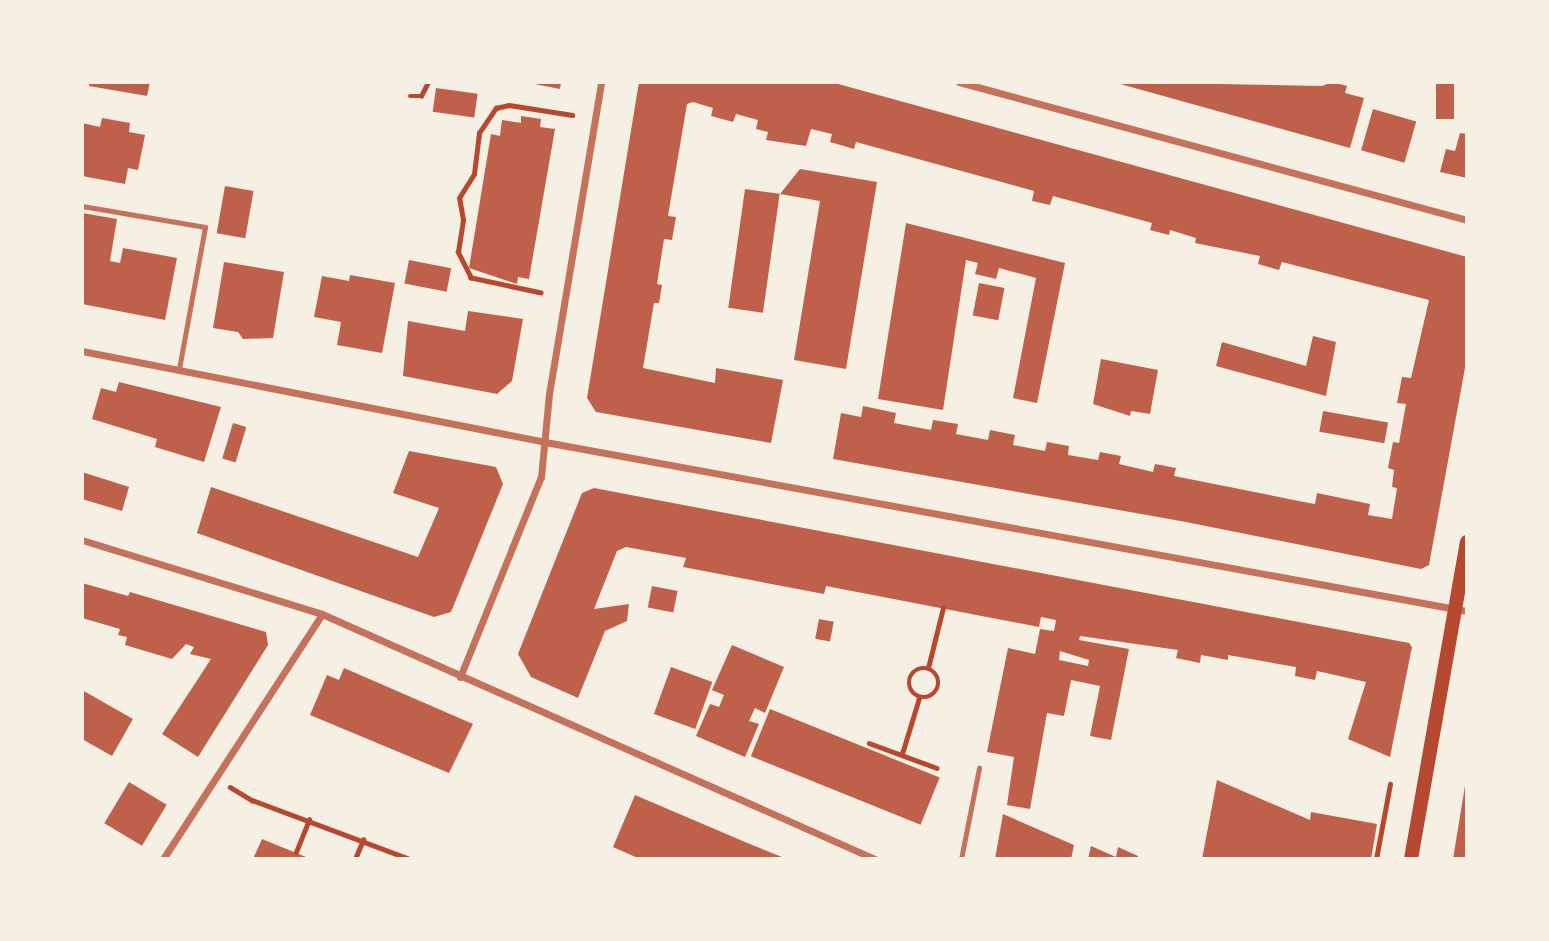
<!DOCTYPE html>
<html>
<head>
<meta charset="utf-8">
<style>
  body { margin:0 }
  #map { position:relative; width:1549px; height:941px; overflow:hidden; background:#f6efe4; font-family:"Zilla Slab",serif }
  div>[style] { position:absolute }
  .building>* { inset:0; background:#bf614a; transform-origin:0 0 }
  .path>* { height:4.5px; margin:-2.25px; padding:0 2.25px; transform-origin:2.25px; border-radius:2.25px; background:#b5482f }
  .path>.ring { margin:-2.25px; padding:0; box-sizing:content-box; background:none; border:4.5px solid #b5482f; border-radius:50% }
  .service>* { height:5px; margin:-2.5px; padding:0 2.5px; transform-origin:2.5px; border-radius:2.5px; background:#c5725c }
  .minor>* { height:7px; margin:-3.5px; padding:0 3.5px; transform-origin:3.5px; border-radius:3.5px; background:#c5725c }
  .secondary>* { height:14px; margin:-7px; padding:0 7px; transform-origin:7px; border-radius:7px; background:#b5482f }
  span { translate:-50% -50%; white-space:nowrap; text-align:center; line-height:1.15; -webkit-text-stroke:7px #f6efe4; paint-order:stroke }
  .frame { position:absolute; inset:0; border:84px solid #f6efe4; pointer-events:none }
</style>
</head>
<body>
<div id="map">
  <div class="building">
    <i style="clip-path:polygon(89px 82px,150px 82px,147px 96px,89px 86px)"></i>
    <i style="clip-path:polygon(524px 82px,561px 82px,560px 89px)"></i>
    <i style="clip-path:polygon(639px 82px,831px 82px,1467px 257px,1467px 357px,1429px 565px,1421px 569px,1186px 522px,833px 459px,841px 413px,861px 417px,863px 406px,896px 413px,894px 423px,931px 430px,933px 420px,958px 424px,956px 434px,988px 440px,990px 430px,1015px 435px,1013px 445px,1045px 451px,1047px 442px,1069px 446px,1068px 455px,1098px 460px,1100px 452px,1121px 456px,1119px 464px,1153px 472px,1155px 464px,1176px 468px,1174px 476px,1309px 503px,1315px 504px,1317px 493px,1370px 504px,1368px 515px,1392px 519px,1397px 488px,1392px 487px,1394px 470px,1388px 468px,1393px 442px,1399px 443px,1406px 404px,1397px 403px,1402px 377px,1411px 378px,1429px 300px,1282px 262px,1279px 270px,1258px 264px,1260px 256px,1195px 243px,1196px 238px,1170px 230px,1169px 235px,1150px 230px,1152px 223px,1053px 196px,1050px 205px,1032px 201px,1034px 191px,856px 142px,854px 149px,830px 142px,832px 134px,811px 129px,806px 146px,766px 140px,768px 132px,756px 129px,758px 120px,736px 114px,733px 122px,711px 116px,713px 108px,693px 102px,687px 104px,668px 216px,676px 217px,672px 240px,664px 239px,657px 284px,662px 285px,659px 303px,654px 303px,643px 368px,715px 383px,716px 368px,783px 380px,771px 443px,596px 412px,587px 398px)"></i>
    <i style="clip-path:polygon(1113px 82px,1322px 86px,1332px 82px,1347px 86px,1345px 93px,1364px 98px,1350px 148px)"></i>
    <i style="left:1436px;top:82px;width:18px;height:37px"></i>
    <i style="left:436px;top:88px;width:42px;height:24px;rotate:8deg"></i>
    <i style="left:1373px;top:109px;width:45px;height:43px;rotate:16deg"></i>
    <i style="clip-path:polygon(521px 116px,541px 119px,540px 127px,555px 129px,529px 279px,518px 277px,517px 284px,469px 268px,491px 134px,500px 136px,502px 120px,521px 123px)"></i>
    <i style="clip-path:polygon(102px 118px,130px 123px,129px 132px,145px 135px,138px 170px,128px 168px,125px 184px,82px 176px,82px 123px,100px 127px)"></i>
    <i style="clip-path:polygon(1460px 133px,1467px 134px,1467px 178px,1440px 172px,1446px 149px,1455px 151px)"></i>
    <i style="clip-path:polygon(800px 169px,877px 182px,846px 369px,794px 360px,820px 201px,780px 194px)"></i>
    <i style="left:225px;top:186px;width:29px;height:48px;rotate:10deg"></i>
    <i style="left:745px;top:189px;width:35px;height:120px;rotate:8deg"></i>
    <i style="clip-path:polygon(82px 213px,117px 219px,110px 261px,120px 263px,123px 248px,177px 258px,165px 320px,82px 304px)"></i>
    <i style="clip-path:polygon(906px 223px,1065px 263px,1037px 403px,1013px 398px,1036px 278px,999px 268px,996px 279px,975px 274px,978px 263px,966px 260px,943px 410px,878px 399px)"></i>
    <i style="left:409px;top:260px;width:43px;height:24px;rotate:11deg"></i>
    <i style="clip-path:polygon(224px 262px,284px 272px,273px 338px,243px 339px,238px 332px,213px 328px)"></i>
    <i style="clip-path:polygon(350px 275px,395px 283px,382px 353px,337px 345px,341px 322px,314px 317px,322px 276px,349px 281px)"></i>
    <i style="left:979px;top:283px;width:26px;height:33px;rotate:11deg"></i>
    <i style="clip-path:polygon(468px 311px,523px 319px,512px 381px,497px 394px,403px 376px,408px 321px,465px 331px)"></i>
    <i style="clip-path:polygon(1313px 336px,1336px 342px,1326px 396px,1216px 366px,1222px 342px,1306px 366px)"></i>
    <i style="clip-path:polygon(1101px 359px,1158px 370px,1150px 414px,1131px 411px,1130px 416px,1093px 404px)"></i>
    <i style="clip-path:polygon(119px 382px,221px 407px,204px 462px,155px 447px,157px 439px,92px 419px,101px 388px,116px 392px)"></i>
    <i style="left:1323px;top:411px;width:66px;height:21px;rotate:10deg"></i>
    <i style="left:233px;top:423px;width:14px;height:37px;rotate:17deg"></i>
    <i style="clip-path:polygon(409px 451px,496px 467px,503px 484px,451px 612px,434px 617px,197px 533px,211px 487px,418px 557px,439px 508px,393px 493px)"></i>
    <i style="clip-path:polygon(82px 472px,129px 487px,122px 511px,82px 499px)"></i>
    <i style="clip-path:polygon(evenodd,594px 488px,1409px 643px,1412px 647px,1390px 757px,1348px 739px,1366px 682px,1317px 671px,1315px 680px,1295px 676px,1296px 667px,1228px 655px,1228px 660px,1201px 655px,1200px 663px,1176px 658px,1178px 650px,1080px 636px,1079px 640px,1129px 649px,1111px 740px,1090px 736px,1100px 686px,1071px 680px,1064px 716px,1047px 713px,1030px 809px,1007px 805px,1014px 757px,987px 752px,1008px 648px,1035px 654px,1040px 629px,1054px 631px,1056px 620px,1041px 617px,1039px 627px,826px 586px,824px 594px,683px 567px,686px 558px,626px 547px,617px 551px,594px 609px,629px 604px,627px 621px,605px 631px,578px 698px,531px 677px,518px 654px,582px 493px,594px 488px,1060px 651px,1089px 660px,1088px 666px,1059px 660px,1060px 651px)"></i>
    <i style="clip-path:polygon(82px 583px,128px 596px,130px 592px,266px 632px,268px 645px,198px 757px,162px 734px,211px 659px,190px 654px,194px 647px,186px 644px,172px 659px,125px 645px,127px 637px,118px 635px,120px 629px,82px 618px)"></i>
    <i style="left:652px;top:586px;width:26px;height:22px;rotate:11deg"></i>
    <i style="left:819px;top:619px;width:15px;height:20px;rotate:11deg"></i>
    <i style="clip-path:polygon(732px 645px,784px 667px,765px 713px,755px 708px,749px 721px,759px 724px,745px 757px,696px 736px,710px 704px,719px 707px,724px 695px,712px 690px)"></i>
    <i style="left:671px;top:667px;width:44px;height:50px;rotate:20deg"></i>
    <i style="clip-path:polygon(344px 668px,473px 724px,449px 773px,310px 715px,327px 675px,339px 680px)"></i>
    <i style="clip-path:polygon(82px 690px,133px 719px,112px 756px,82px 739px)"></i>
    <i style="left:770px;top:709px;width:183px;height:51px;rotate:22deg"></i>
    <i style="clip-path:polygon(1217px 780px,1310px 820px,1311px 812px,1377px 824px,1371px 859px,1202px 859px)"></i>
    <i style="left:129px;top:782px;width:44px;height:48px;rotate:31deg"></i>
    <i style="clip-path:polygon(1467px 786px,1467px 859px,1453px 859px,1465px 786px)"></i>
    <i style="clip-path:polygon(635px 795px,745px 842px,787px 859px,640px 859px,613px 847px)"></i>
    <i style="clip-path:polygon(1003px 814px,1074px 845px,1071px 859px,995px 859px)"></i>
    <i style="clip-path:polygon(262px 839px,311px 859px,253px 859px)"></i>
    <i style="clip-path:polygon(1091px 846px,1116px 857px,1118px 847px,1138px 856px,1138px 859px,1088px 859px)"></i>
  </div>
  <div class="path">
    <i style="left:410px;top:96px;width:11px"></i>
    <i style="left:421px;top:96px;width:16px;rotate:-63deg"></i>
    <i style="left:541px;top:293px;width:72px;rotate:-167.9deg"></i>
    <i style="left:471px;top:278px;width:29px;rotate:-117deg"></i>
    <i style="left:458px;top:252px;width:32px;rotate:-81deg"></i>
    <i style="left:463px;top:220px;width:22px;rotate:-100deg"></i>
    <i style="left:459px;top:198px;width:28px;rotate:-58deg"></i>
    <i style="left:474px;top:174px;width:41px;rotate:-83deg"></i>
    <i style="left:479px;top:133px;width:30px;rotate:-56deg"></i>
    <i style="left:496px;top:108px;width:13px;rotate:-13deg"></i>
    <i style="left:509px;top:105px;width:64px;rotate:9deg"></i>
    <i class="ring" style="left:909px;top:668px;width:25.5px;height:25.5px"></i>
    <i style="left:928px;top:668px;width:62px;rotate:-76deg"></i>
    <i style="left:869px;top:743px;width:72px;rotate:20.2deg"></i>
    <i style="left:902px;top:754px;width:59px;rotate:-73.1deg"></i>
    <i style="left:230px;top:787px;width:26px;rotate:31deg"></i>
    <i style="left:252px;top:800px;width:169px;rotate:20.5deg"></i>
    <i style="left:296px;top:852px;width:35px;rotate:-68deg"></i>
    <i style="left:355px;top:859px;width:21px;rotate:-67deg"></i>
    <i style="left:1376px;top:859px;width:76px;rotate:-79.4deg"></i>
  </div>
  <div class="service">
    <i style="left:82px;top:206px;width:125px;rotate:9.7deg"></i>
    <i style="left:205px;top:227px;width:144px;rotate:100.4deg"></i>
    <i style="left:961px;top:859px;width:93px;rotate:-78.8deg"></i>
  </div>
  <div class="minor">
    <i style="left:959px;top:82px;width:526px;rotate:15.2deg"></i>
    <i style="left:82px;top:351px;width:472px;rotate:11.1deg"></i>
    <i style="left:545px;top:442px;width:937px;rotate:10.39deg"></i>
    <i style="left:82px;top:540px;width:251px;rotate:17.1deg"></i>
    <i style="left:322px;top:614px;width:605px;rotate:23.9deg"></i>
    <i style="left:460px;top:677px;width:216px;rotate:-68deg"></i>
    <i style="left:541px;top:477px;width:83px;rotate:-84.5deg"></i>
    <i style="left:549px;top:394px;width:316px;rotate:-80.5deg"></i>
    <i style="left:163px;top:859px;width:292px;rotate:-57deg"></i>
  </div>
  <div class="secondary">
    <i style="left:1411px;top:859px;width:322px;rotate:-80deg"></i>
  </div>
  <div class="frame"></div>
</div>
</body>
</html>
